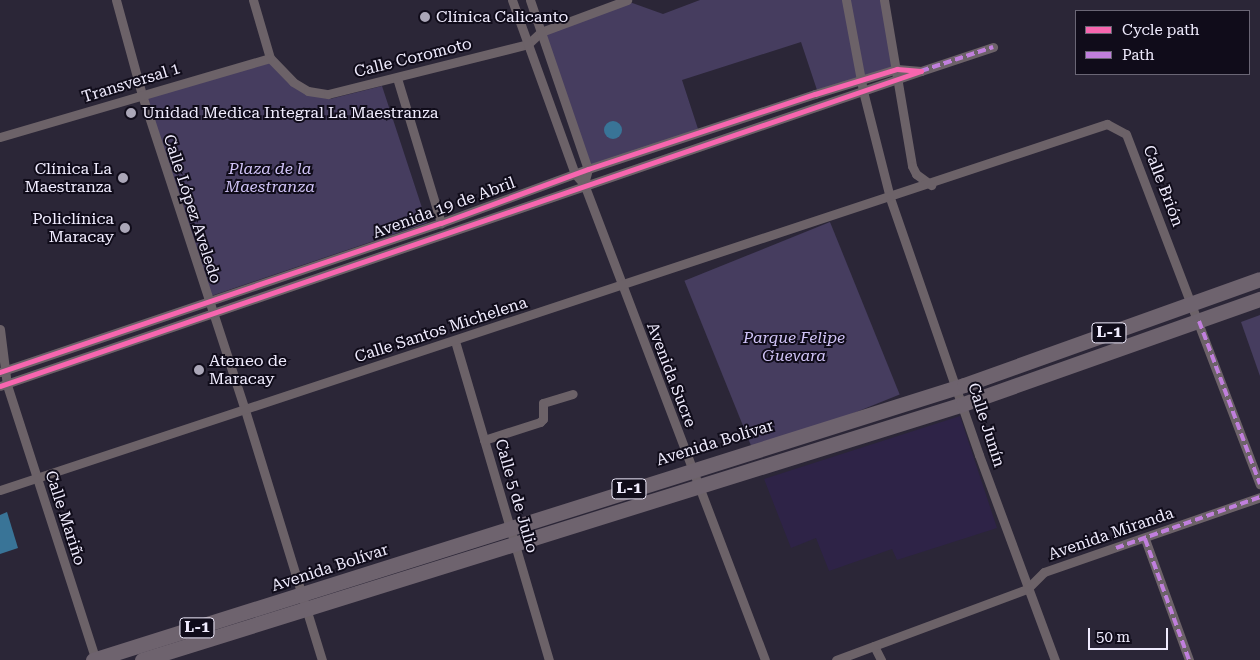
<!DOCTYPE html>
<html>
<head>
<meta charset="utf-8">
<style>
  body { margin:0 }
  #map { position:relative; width:1260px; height:660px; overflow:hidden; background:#2b2637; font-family:"Roboto Serif",serif }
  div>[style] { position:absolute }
  .built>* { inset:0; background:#2e2347 }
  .green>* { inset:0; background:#463d5f; transform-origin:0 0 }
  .water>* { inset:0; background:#397497 }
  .round { border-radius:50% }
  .street>* { height:9px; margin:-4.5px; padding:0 4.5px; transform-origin:4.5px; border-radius:4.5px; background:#6c6268 }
  .primary>* { height:15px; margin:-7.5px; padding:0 7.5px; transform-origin:7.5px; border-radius:7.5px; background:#6e636e }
  .quiet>* { height:4px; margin-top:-2px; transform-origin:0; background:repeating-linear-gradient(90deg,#c07fdc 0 8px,transparent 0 12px) }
  .cycleway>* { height:5px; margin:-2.5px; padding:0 2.5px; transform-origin:2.5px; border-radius:2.5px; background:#f766af }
  .dots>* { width:14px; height:14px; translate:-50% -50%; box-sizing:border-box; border:2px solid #100c1a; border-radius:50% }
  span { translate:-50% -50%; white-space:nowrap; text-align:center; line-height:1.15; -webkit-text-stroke:4px #100c1a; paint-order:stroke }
  .shield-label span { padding:1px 4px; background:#100c1a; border:1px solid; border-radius:4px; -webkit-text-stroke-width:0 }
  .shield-label { font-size:15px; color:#f0ecfe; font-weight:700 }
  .poi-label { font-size:16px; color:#f0ecfe }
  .left { translate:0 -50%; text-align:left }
  .right { translate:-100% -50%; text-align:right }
  .street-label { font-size:16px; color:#f0ecfe }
  .park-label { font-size:16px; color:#d1c4f7; font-style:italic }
  .legend { position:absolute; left:1075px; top:10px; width:175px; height:65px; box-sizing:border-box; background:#100c1a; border:1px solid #6a6675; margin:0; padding:6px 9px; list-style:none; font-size:15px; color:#f0ecfe }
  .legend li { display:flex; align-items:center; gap:10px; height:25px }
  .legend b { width:25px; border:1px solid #6a6675 }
  .scale { position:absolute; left:1088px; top:628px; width:80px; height:22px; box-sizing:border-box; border:2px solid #f0ecfe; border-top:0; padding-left:6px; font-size:15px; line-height:18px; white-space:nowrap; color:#f0ecfe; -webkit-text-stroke:4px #100c1a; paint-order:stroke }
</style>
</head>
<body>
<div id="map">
  <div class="built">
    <i style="clip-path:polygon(960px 416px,997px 528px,897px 560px,892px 549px,829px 571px,816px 538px,791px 548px,764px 479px)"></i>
  </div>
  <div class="green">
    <i style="clip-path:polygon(624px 0,663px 14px,700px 0,881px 0,894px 70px,818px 93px,801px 42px,682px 80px,699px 132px,588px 169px,541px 32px)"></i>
    <i style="clip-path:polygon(269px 62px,309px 95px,330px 99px,382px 86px,427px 223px,211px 296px,147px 98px)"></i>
    <i style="left:830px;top:222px;width:186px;height:157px;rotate:68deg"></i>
    <i style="clip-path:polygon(1260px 315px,1260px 376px,1241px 322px)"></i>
  </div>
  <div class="water">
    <i class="round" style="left:604px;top:121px;width:18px;height:18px"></i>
    <i style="clip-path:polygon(7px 512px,18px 548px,0 554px,0 515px)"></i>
  </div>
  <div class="street">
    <i style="left:116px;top:0;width:98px;rotate:74.7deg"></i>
    <i style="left:142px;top:95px;width:331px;rotate:71.9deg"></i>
    <i style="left:245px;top:410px;width:262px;rotate:72.9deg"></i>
    <i style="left:253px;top:0;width:60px;rotate:73.7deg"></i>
    <i style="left:270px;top:58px;width:33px;rotate:46deg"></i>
    <i style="left:293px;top:82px;width:17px;rotate:31deg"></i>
    <i style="left:308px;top:91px;width:20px;rotate:9deg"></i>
    <i style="left:328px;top:94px;width:206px;rotate:-14deg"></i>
    <i style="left:528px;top:44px;width:18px;rotate:-43deg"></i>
    <i style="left:541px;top:32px;width:92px;rotate:-20.4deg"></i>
    <i style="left:512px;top:0;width:185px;rotate:70.1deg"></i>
    <i style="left:575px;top:174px;width:13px;rotate:48deg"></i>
    <i style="left:584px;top:184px;width:509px;rotate:69.18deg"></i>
    <i style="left:530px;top:0;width:179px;rotate:71.1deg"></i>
    <i style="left:588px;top:169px;width:16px;rotate:105deg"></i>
    <i style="left:846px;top:0;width:93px;rotate:79.4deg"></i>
    <i style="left:863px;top:91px;width:110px;rotate:75.8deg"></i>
    <i style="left:890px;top:198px;width:272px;rotate:70.9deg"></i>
    <i style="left:979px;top:455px;width:219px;rotate:69.7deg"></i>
    <i style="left:884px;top:0;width:168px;rotate:80.4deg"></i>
    <i style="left:912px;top:166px;width:9px;rotate:63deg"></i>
    <i style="left:916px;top:174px;width:19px;rotate:36deg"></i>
    <i style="left:921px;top:71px;width:76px;rotate:-18.4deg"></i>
    <i style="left:397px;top:78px;width:152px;rotate:73.1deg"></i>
    <i style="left:0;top:137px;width:281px;rotate:-16.3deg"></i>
    <i style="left:0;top:329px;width:56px;rotate:82.9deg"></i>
    <i style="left:7px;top:385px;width:289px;rotate:72.1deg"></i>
    <i style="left:455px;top:341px;width:333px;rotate:73.6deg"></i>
    <i style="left:0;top:372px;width:465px;rotate:-18.7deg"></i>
    <i style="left:441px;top:223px;width:157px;rotate:-20.2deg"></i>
    <i style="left:588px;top:169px;width:239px;rotate:-18.3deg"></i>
    <i style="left:815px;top:94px;width:86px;rotate:-17deg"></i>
    <i style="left:897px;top:69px;width:24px;rotate:5deg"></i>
    <i style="left:921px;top:71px;width:973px;rotate:161.12deg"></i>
    <i style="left:484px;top:440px;width:59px;rotate:-17.8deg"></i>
    <i style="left:540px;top:422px;width:4px;rotate:-45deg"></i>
    <i style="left:543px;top:419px;width:16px;rotate:-90deg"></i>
    <i style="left:543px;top:403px;width:31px;rotate:-17deg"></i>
    <i style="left:0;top:490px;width:1166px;rotate:-18.3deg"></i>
    <i style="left:1107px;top:124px;width:21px;rotate:28deg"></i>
    <i style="left:1126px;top:134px;width:375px;rotate:69.1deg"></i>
    <i style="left:1145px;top:539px;width:129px;rotate:70deg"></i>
    <i style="left:874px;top:646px;width:16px;rotate:63deg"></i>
    <i style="left:836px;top:660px;width:204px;rotate:-20.4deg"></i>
    <i style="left:1027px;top:589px;width:24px;rotate:-45deg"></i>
    <i style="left:1044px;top:572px;width:229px;rotate:-19.1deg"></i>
  </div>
  <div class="primary">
    <i style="left:93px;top:660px;width:913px;rotate:-17.52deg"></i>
    <i style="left:964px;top:385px;width:314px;rotate:-19.7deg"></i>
    <i style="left:142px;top:660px;width:860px;rotate:-17.32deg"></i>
    <i style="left:963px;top:404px;width:315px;rotate:-19.5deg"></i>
  </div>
  <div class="quiet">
    <i style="left:921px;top:71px;width:76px;rotate:-18.4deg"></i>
    <i style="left:1199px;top:321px;width:174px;rotate:69.5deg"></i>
    <i style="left:1145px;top:539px;width:129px;rotate:70deg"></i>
    <i style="left:1116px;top:548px;width:153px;rotate:-19.5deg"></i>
  </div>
  <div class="cycleway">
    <i style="left:0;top:372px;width:465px;rotate:-18.7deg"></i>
    <i style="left:441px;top:223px;width:157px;rotate:-20.2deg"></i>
    <i style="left:588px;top:169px;width:239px;rotate:-18.3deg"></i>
    <i style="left:815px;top:94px;width:86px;rotate:-17deg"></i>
    <i style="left:897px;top:69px;width:24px;rotate:5deg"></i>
    <i style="left:921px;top:71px;width:973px;rotate:161.12deg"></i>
  </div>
  <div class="dots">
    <i style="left:425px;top:17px;background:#aba7b8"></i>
    <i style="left:131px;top:113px;background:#aba7b8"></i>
    <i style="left:123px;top:178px;background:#aba7b8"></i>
    <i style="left:125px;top:228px;background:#aba7b8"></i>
    <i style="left:199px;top:370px;background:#aba7b8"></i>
  </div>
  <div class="shield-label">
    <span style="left:1109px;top:333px">L-1</span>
    <span style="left:629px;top:489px">L-1</span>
    <span style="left:197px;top:628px">L-1</span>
  </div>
  <div class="poi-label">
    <span class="left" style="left:436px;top:17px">Clínica Calicanto</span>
    <span class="left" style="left:142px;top:113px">Unidad Medica Integral La Maestranza</span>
    <span class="right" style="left:112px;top:178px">Clínica La<br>Maestranza</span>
    <span class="right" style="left:114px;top:228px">Policlínica<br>Maracay</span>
    <span class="left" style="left:209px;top:370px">Ateneo de<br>Maracay</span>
  </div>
  <div class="street-label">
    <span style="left:413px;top:58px;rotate:-14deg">Calle Coromoto</span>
    <span style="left:131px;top:83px;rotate:-17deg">Transversal 1</span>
    <span style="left:1163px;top:186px;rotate:69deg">Calle Brión</span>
    <span style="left:444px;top:208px;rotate:-20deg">Avenida 19 de Abril</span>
    <span style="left:192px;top:209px;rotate:72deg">Calle López Aveledo</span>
    <span style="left:441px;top:330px;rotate:-18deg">Calle Santos Michelena</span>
    <span style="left:671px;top:375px;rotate:69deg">Avenida Sucre</span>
    <span style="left:986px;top:425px;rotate:72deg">Calle Junín</span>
    <span style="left:715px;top:443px;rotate:-17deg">Avenida Bolívar</span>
    <span style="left:516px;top:496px;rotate:74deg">Calle 5 de Julio</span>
    <span style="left:65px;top:518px;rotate:72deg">Calle Mariño</span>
    <span style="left:1111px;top:534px;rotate:-19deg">Avenida Miranda</span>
    <span style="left:330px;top:568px;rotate:-18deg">Avenida Bolívar</span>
  </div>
  <div class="park-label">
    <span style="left:270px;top:178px">Plaza de la<br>Maestranza</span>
    <span style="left:794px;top:347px">Parque Felipe<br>Guevara</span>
  </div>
  <ul class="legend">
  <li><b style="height:6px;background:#f766af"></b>Cycle path</li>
  <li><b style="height:6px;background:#c07fdc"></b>Path</li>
  </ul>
  <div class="scale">50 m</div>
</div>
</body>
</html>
